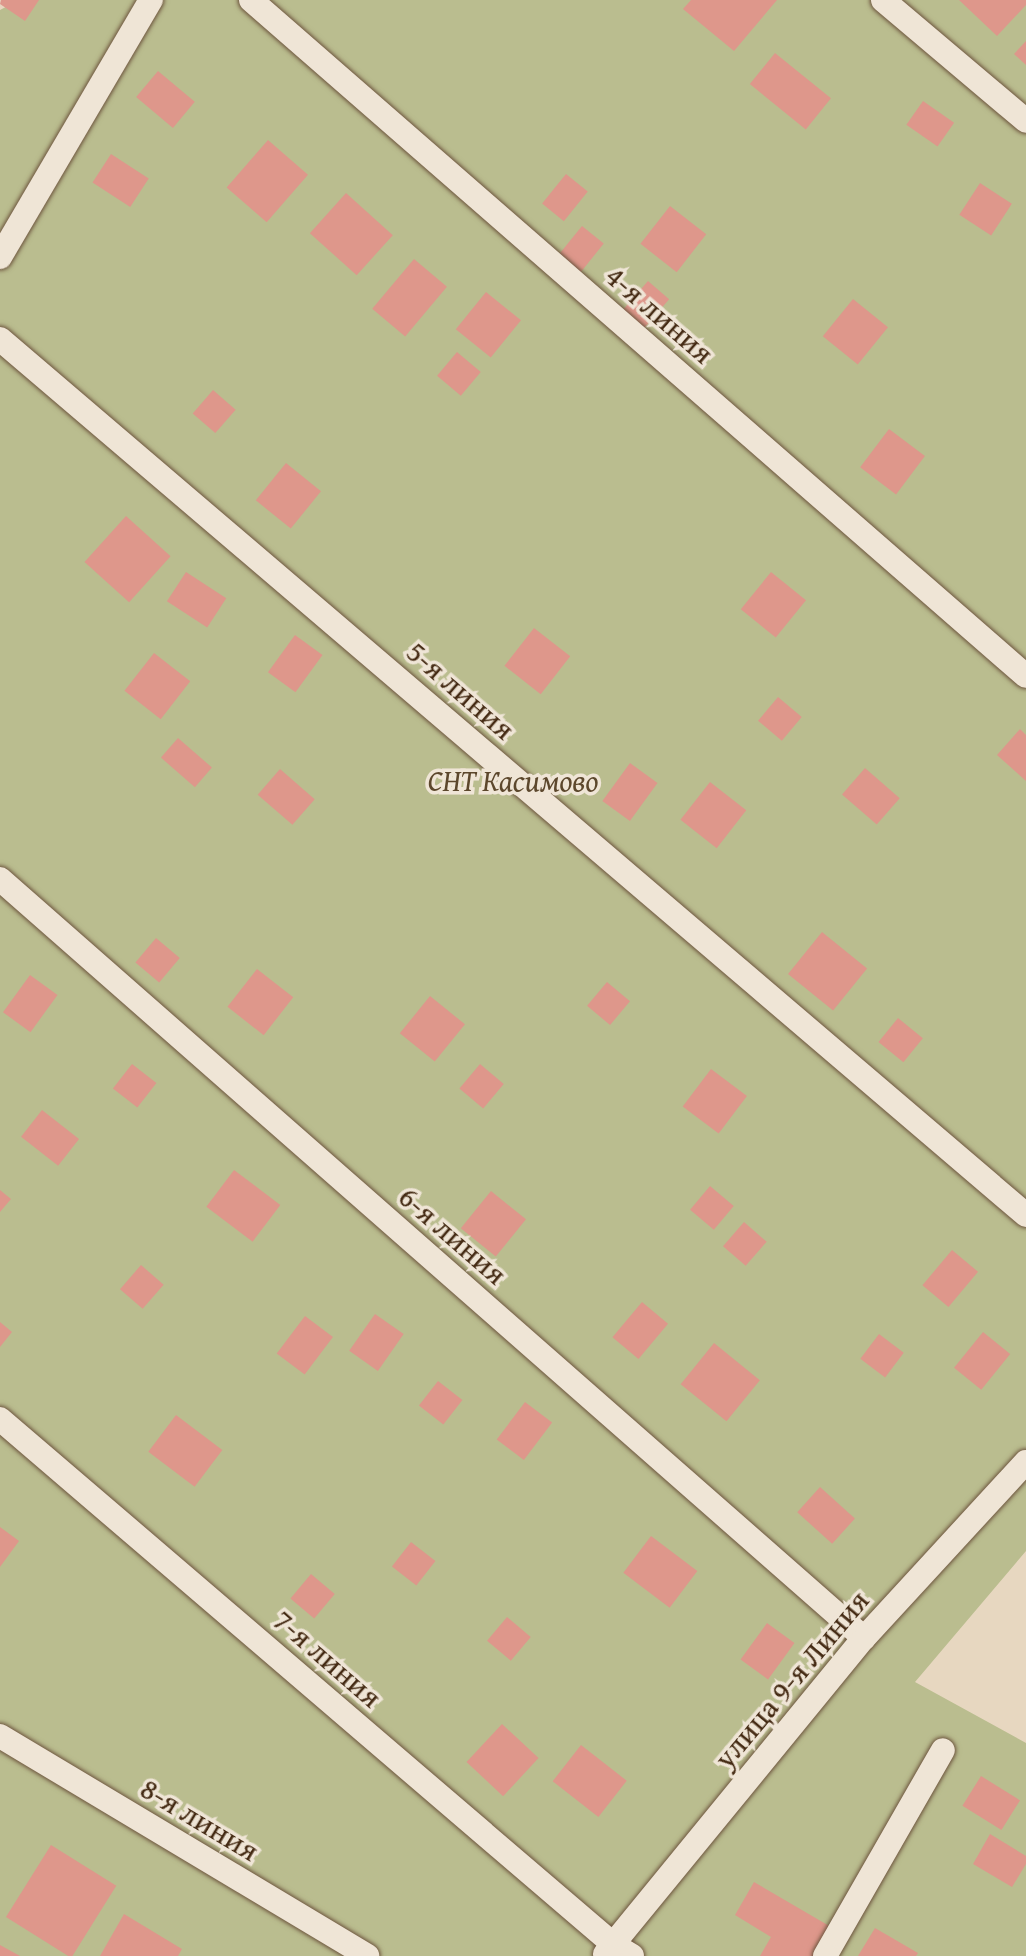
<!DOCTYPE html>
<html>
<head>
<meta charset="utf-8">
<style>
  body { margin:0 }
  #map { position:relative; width:1026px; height:1956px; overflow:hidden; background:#e7d7c0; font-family:"Gentium Book Plus",serif }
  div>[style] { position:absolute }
  .green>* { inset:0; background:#babd8f }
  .building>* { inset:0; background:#de978b; transform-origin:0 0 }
  .roads { filter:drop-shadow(0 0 2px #6d553e) drop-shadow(0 0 2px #6d553e) }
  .street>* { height:24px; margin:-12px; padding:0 12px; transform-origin:12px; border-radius:12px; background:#efe5d6 }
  span { translate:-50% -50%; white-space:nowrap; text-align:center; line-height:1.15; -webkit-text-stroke:7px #efe5d6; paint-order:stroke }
  .street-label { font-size:30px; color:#442a13 }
  .park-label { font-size:30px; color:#5c472c; font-style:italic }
</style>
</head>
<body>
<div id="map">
  <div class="green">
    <i style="clip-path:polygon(19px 0,1026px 0,1026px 1551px,915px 1682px,1026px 1743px,1026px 1956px,0 1956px,0 10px)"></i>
  </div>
  <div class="building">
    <i style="clip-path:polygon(1px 0,39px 0,25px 21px,0 4px)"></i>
    <i style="clip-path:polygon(691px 0,777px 0,734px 51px,683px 9px)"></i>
    <i style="clip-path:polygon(959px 0,1026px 0,1026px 5px,997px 36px)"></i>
    <i style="clip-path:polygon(1026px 41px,1026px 65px,1014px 54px)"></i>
    <i style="left:775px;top:53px;width:72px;height:40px;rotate:39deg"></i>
    <i style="left:158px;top:71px;width:48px;height:34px;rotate:40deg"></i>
    <i style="left:923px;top:101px;width:38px;height:29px;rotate:35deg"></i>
    <i style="left:268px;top:140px;width:53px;height:63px;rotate:41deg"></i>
    <i style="left:111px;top:154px;width:45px;height:34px;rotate:33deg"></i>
    <i style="left:566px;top:174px;width:28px;height:38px;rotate:39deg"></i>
    <i style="left:980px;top:183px;width:38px;height:38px;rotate:33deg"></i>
    <i style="left:346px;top:193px;width:63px;height:54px;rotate:42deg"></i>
    <i style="left:670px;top:206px;width:46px;height:48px;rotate:38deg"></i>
    <i style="left:582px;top:226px;width:28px;height:38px;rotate:39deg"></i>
    <i style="left:414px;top:259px;width:43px;height:65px;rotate:40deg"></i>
    <i style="left:648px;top:281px;width:28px;height:38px;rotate:41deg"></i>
    <i style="left:486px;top:292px;width:45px;height:48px;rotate:39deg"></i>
    <i style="left:853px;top:299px;width:45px;height:48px;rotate:39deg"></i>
    <i style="left:457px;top:352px;width:31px;height:31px;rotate:40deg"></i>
    <i style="left:213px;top:390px;width:30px;height:31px;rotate:41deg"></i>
    <i style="left:889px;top:429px;width:45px;height:48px;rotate:37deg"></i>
    <i style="left:286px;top:463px;width:45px;height:48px;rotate:39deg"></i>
    <i style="left:126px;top:516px;width:60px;height:62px;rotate:42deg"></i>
    <i style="left:186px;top:572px;width:48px;height:35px;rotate:33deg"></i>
    <i style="left:771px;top:572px;width:45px;height:48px;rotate:39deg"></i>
    <i style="left:534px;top:628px;width:46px;height:48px;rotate:38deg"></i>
    <i style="left:295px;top:635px;width:34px;height:46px;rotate:36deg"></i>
    <i style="left:154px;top:653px;width:46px;height:48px;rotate:38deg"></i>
    <i style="left:778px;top:697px;width:31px;height:31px;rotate:40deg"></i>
    <i style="clip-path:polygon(1020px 729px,1026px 735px,1026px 781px,997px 755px)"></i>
    <i style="left:178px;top:738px;width:45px;height:26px;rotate:41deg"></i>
    <i style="left:630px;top:763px;width:34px;height:47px;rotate:36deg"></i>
    <i style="left:865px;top:768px;width:46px;height:35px;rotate:41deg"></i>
    <i style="left:280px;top:769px;width:46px;height:34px;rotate:41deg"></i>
    <i style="left:710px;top:782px;width:46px;height:48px;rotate:38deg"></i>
    <i style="left:822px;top:932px;width:58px;height:54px;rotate:39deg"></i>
    <i style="left:156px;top:938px;width:31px;height:32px;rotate:40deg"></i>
    <i style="left:257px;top:969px;width:46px;height:48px;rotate:38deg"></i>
    <i style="left:30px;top:975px;width:34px;height:46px;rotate:36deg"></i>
    <i style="left:607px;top:982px;width:30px;height:31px;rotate:40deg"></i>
    <i style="left:430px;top:996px;width:45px;height:48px;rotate:39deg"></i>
    <i style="left:898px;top:1018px;width:32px;height:31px;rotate:39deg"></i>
    <i style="left:132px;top:1064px;width:31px;height:31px;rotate:38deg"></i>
    <i style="left:480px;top:1064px;width:31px;height:32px;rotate:40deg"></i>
    <i style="left:711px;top:1069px;width:45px;height:47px;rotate:37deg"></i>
    <i style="left:42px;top:1110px;width:47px;height:34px;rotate:38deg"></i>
    <i style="left:234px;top:1170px;width:58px;height:46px;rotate:37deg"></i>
    <i style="left:710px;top:1186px;width:31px;height:31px;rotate:40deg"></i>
    <i style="clip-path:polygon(0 1190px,11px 1199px,0 1212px)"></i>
    <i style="left:491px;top:1191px;width:45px;height:48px;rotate:39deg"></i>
    <i style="left:744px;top:1222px;width:30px;height:32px;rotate:41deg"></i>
    <i style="left:952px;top:1250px;width:34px;height:46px;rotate:40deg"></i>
    <i style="left:141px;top:1265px;width:30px;height:32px;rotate:41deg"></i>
    <i style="left:642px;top:1302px;width:34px;height:46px;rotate:40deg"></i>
    <i style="left:375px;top:1314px;width:35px;height:45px;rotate:35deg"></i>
    <i style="left:305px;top:1316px;width:35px;height:47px;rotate:37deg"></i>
    <i style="clip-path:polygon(0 1322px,12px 1332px,0 1347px)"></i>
    <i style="left:983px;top:1332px;width:35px;height:46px;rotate:39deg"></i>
    <i style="left:879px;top:1334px;width:31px;height:31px;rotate:37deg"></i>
    <i style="left:714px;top:1343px;width:59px;height:53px;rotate:39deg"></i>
    <i style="left:438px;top:1381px;width:31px;height:31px;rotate:38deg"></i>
    <i style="left:525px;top:1402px;width:34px;height:47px;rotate:37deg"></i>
    <i style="left:176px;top:1415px;width:58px;height:46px;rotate:37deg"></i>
    <i style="left:820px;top:1487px;width:47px;height:34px;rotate:42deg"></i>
    <i style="clip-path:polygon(0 1527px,19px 1541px,0 1567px)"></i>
    <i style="left:651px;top:1536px;width:58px;height:46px;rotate:37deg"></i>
    <i style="left:411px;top:1542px;width:31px;height:31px;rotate:38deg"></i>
    <i style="left:311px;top:1574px;width:31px;height:32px;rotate:40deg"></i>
    <i style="left:507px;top:1617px;width:31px;height:31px;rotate:40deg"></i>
    <i style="left:767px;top:1623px;width:34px;height:45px;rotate:36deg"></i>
    <i style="left:502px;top:1724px;width:50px;height:52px;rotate:43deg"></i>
    <i style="left:581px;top:1745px;width:58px;height:46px;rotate:38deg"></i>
    <i style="left:981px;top:1776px;width:46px;height:35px;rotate:32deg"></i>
    <i style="clip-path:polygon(990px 1834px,1026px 1856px,1026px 1864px,1012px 1887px,973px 1864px)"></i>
    <i style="left:51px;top:1845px;width:77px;height:85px;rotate:32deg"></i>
    <i style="clip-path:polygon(754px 1882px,831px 1927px,814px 1956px,760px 1956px,771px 1937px,735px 1915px)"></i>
    <i style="clip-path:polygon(124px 1914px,182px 1949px,178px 1956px,100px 1956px)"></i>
    <i style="clip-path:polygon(875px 1928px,918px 1953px,916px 1956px,858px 1956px)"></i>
    <i style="clip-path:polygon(0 1945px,20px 1956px,0 1956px)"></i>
  </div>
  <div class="roads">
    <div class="street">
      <i style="left:251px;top:0;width:1028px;rotate:41.1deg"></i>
      <i style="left:883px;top:0;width:187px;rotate:40.2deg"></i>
      <i style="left:0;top:257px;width:298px;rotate:-59.6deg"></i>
      <i style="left:0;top:339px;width:1349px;rotate:40.49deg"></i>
      <i style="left:0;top:879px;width:1150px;rotate:41.3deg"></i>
      <i style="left:0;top:1419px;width:808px;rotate:40.59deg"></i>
      <i style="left:614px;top:1945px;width:21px;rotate:31deg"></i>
      <i style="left:0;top:1736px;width:428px;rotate:30.9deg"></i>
      <i style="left:605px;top:1954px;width:409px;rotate:-50.7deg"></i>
      <i style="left:864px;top:1638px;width:239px;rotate:-47.4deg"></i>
      <i style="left:825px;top:1956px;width:237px;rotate:-60.2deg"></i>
    </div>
  </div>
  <div class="street-label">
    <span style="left:660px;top:314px;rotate:41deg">4-я линия</span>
    <span style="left:461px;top:690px;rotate:41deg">5-я линия</span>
    <span style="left:453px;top:1235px;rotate:41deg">6-я линия</span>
    <span style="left:328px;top:1658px;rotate:41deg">7-я линия</span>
    <span style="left:791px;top:1679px;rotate:-50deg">улица 9-я Линия</span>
    <span style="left:200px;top:1819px;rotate:31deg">8-я линия</span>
  </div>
  <div class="park-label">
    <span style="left:513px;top:780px">СНТ Касимово</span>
  </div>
</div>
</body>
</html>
